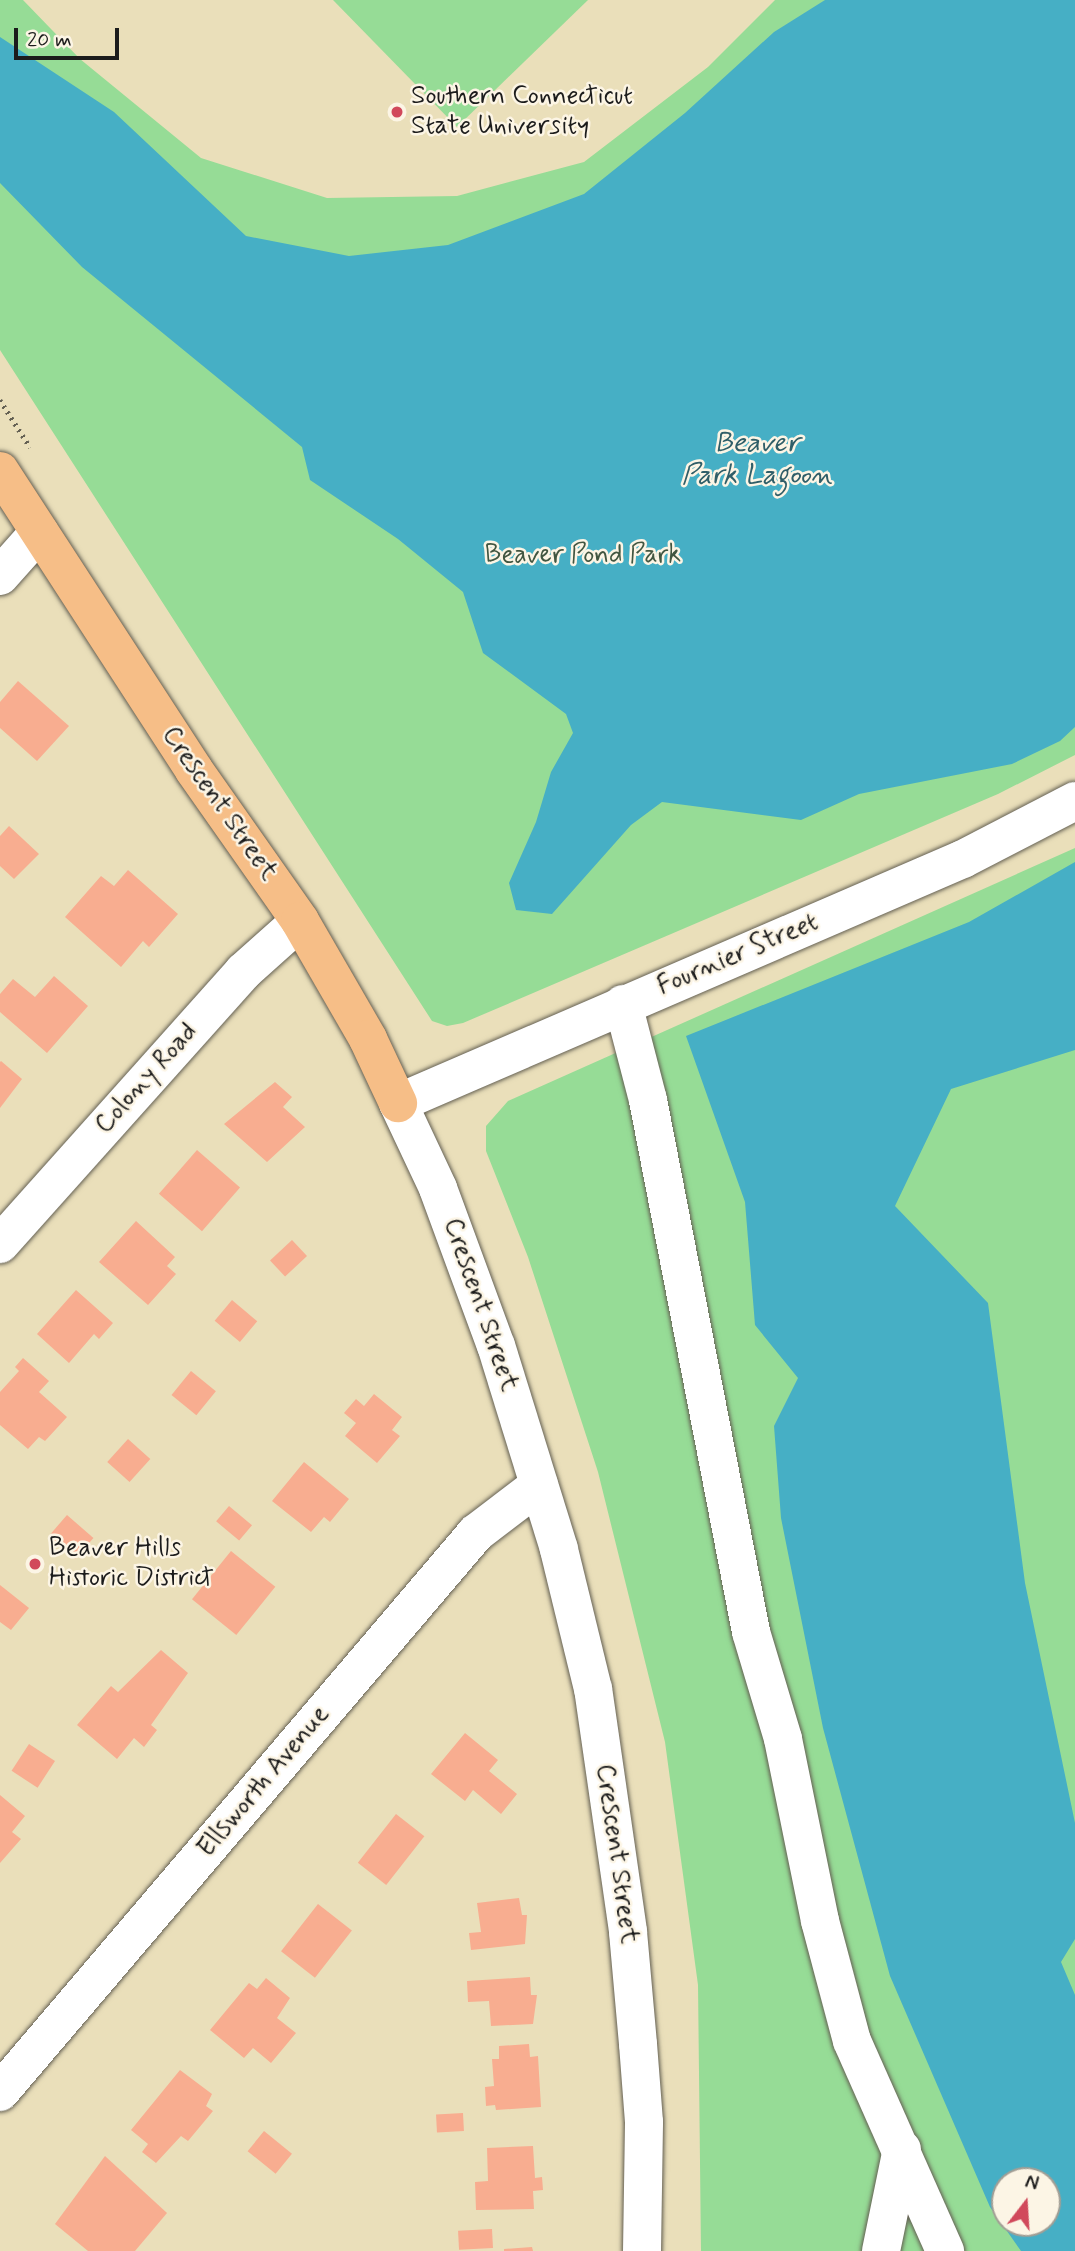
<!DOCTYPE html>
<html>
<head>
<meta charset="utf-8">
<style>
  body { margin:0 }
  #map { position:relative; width:1075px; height:2251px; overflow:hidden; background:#eadfba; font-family:Mynerve,sans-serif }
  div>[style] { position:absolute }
  .green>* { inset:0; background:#96dc96 }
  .water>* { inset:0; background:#46afc5 }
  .building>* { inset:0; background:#f8ad90; transform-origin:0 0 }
  .path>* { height:4.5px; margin-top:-2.25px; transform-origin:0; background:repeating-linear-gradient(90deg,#646053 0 2px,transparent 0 7px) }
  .roads { filter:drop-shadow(0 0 2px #646053) drop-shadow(0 0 2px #646053) }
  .minor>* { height:38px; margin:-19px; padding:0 19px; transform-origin:19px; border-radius:19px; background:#fff }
  .major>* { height:38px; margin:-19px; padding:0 19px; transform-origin:19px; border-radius:19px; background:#f6be87 }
  .dots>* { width:19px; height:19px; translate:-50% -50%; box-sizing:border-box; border:4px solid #fcf5e5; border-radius:50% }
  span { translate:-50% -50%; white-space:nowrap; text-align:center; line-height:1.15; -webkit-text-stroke:5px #fcf5e5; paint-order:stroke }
  .poi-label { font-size:26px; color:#1c1c1c }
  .left { translate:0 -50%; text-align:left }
  .park-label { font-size:26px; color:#415641 }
  .street-label { font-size:26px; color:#1c1c1c }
  .water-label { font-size:28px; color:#2f5e68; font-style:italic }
  .north { position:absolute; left:991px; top:2167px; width:70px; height:70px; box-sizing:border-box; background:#fcf5e5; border:2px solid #a29e95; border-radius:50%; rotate:17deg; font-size:19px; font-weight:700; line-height:28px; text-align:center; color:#1c1c1c }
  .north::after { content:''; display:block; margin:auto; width:24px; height:32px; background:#d1495b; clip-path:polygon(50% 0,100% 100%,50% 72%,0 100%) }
  .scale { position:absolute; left:14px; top:28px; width:105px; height:32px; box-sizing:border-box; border:4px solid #1c1c1c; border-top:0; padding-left:9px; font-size:21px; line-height:24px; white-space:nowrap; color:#1c1c1c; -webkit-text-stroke:5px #fcf5e5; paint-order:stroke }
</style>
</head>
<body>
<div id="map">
  <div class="green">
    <i style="clip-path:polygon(0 0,23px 0,80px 59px,201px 158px,327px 198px,457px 196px,584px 162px,708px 67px,775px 0,1075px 0,1075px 755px,998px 794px,463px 1023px,447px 1026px,432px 1021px,0 350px)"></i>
    <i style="clip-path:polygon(333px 0,588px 0,457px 127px)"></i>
    <i style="clip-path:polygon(evenodd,1075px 848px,1075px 2251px,701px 2251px,698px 1985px,665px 1742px,598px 1472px,528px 1257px,486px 1151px,486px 1126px,508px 1101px,1075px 848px,1005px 2181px,1047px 2181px,1047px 2223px,1005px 2223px,1005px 2181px)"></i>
  </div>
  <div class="water">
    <i style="clip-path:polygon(825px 0,1075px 0,1075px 727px,1060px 741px,1012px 764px,859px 794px,801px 820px,662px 802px,631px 825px,552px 914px,516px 910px,509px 883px,536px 822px,551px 772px,573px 733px,566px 714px,483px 653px,463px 592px,398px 539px,310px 480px,302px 447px,82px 267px,0 183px,0 37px,114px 112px,246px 236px,349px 256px,448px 245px,584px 194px,685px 113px,774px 32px)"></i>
    <i style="clip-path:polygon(evenodd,1075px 862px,1075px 1050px,951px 1089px,895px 1206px,988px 1303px,1025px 1583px,1075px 1823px,1075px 1939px,1061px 1962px,1075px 1995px,1075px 2251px,1021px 2251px,990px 2207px,890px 1976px,823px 1728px,781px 1518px,774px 1426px,798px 1378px,755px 1325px,745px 1202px,686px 1036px,969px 922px,1075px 862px,1047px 2181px,1047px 2223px,1005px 2223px,1005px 2181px,1047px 2181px)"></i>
  </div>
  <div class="building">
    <i style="clip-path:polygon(18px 681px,69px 726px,37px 761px,0 728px,0 702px)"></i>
    <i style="clip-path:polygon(9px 826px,39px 854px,14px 879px,0 866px,0 836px)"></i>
    <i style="clip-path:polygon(128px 870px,178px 914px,149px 947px,143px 941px,121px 967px,65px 917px,101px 876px,114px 886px)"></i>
    <i style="clip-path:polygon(54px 976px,88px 1006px,47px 1053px,0 1012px,0 994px,13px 979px,35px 997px)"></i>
    <i style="clip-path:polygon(1px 1061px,22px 1079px,0 1108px,0 1062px)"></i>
    <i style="clip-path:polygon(275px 1082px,292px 1097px,283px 1107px,305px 1127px,267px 1162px,224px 1124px)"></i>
    <i style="left:197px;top:1150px;width:57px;height:58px;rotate:41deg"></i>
    <i style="clip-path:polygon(136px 1221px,175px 1257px,167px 1266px,176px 1274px,148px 1305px,99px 1262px)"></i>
    <i style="left:292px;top:1240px;width:22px;height:30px;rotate:47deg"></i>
    <i style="clip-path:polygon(76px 1290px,113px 1323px,99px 1339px,94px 1334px,69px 1363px,37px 1334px)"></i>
    <i style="left:232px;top:1300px;width:33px;height:27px;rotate:40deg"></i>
    <i style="clip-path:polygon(23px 1358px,49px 1381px,39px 1392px,67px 1417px,45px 1441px,39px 1437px,28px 1449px,0 1425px,0 1392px,19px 1371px,15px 1367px)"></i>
    <i style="left:191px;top:1371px;width:32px;height:31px;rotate:39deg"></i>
    <i style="clip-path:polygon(374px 1394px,402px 1417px,392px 1430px,400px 1436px,377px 1463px,345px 1436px,356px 1423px,344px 1413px,356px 1399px,364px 1406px)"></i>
    <i style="left:128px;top:1439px;width:30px;height:31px;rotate:42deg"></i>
    <i style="clip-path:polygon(304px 1462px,349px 1499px,330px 1522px,324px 1517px,311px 1532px,272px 1501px)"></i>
    <i style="left:229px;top:1506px;width:30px;height:20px;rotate:40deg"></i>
    <i style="left:67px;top:1515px;width:35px;height:28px;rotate:41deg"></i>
    <i style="left:231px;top:1551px;width:57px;height:62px;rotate:39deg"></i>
    <i style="clip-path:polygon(0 1585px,29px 1608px,11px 1630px,0 1622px)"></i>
    <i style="clip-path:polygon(161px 1650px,188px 1673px,151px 1725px,157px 1730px,144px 1747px,134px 1738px,117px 1759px,77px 1725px,111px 1686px,118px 1692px)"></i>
    <i style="clip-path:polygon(465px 1733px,498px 1760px,489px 1771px,517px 1794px,501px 1814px,473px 1790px,465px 1801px,431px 1774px)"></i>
    <i style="left:29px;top:1744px;width:31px;height:32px;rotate:33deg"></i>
    <i style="clip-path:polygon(0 1795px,25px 1816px,12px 1832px,21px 1839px,0 1863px)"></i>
    <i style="left:396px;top:1814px;width:36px;height:62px;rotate:38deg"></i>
    <i style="clip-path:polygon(519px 1898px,522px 1915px,527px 1915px,525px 1944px,471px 1950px,469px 1933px,481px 1932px,477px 1903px)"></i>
    <i style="left:318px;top:1904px;width:43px;height:60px;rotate:38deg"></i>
    <i style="clip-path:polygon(530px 1977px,531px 1995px,537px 1995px,533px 2024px,491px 2026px,489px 2001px,468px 2002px,467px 1981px)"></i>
    <i style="clip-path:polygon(266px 1978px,290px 1998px,277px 2018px,296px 2033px,271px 2063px,253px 2048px,244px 2058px,210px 2030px,249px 1983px,257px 1989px)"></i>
    <i style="clip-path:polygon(529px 2044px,530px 2057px,538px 2056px,541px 2107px,496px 2110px,495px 2105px,486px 2106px,485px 2087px,494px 2086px,492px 2059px,499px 2059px,499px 2046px)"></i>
    <i style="clip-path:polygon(180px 2070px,212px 2094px,206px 2106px,213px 2111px,188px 2141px,181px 2136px,156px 2163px,142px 2152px,148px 2144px,131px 2130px)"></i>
    <i style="left:463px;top:2113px;width:18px;height:27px;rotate:87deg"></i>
    <i style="left:264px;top:2131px;width:36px;height:26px;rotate:39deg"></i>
    <i style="clip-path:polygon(533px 2146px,535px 2178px,542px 2177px,543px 2190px,533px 2191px,534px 2209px,476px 2210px,475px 2182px,488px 2181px,487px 2148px)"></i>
    <i style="clip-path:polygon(105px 2156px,167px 2213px,135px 2251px,88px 2251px,55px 2224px)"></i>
    <i style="left:492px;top:2229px;width:19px;height:34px;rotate:87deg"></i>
    <i style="clip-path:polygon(532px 2247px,533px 2251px,504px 2251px,504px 2249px)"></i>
  </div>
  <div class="path">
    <i style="left:0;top:400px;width:56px;rotate:57.4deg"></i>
  </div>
  <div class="roads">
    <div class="minor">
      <i style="left:0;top:576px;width:59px;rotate:-48.4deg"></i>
      <i style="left:623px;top:1004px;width:99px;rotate:75.4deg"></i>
      <i style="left:648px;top:1100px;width:542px;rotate:79.04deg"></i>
      <i style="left:751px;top:1632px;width:112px;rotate:73.3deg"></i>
      <i style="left:783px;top:1739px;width:186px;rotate:78.5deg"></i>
      <i style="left:820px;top:1921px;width:124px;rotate:75.1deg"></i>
      <i style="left:852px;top:2041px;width:230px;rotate:66.1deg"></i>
      <i style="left:0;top:1244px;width:365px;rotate:-48.2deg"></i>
      <i style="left:243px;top:972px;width:76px;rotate:-41.8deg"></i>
      <i style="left:0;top:2092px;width:734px;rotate:-49.58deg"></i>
      <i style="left:476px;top:1533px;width:79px;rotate:-37.3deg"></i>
      <i style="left:642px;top:2251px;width:129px;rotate:-89.1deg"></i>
      <i style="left:644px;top:2122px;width:78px;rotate:-94.4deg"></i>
      <i style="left:638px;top:2044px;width:113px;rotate:-95.1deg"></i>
      <i style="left:628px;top:1931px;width:245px;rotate:-98.2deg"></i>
      <i style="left:593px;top:1689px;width:144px;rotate:-103.7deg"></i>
      <i style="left:559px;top:1549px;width:213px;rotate:-107.2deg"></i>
      <i style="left:496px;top:1346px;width:168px;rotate:-110.2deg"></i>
      <i style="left:438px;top:1188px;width:94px;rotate:-115.2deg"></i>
      <i style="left:398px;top:1103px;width:615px;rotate:-23.36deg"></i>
      <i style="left:963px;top:859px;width:126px;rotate:-27.4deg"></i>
      <i style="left:881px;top:2251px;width:104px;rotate:-78.4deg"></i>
    </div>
    <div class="major">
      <i style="left:0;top:471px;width:356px;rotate:57deg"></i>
      <i style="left:194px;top:770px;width:184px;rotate:54.9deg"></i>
      <i style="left:300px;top:921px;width:136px;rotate:60deg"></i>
      <i style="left:368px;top:1039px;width:71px;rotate:64.9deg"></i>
    </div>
  </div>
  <div class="dots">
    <i style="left:397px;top:112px;background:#d1495b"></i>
    <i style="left:35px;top:1564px;background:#d1495b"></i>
  </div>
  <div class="poi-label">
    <span class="left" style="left:411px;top:112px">Southern Connecticut<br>State University</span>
    <span class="left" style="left:49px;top:1564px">Beaver Hills<br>Historic District</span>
  </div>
  <div class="park-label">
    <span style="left:583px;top:556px">Beaver Pond Park</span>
  </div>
  <div class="street-label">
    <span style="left:219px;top:804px;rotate:55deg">Crescent Street</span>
    <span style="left:738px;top:955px;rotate:-23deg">Fournier Street</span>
    <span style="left:147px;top:1079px;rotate:-48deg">Colony Road</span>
    <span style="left:480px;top:1305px;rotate:71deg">Crescent Street</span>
    <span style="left:264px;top:1782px;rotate:-50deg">Ellsworth Avenue</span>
    <span style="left:616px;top:1854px;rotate:82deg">Crescent Street</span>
  </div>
  <div class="water-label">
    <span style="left:757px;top:460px">Beaver<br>Park Lagoon</span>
  </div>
  <div class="north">N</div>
  <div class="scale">20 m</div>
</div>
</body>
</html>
